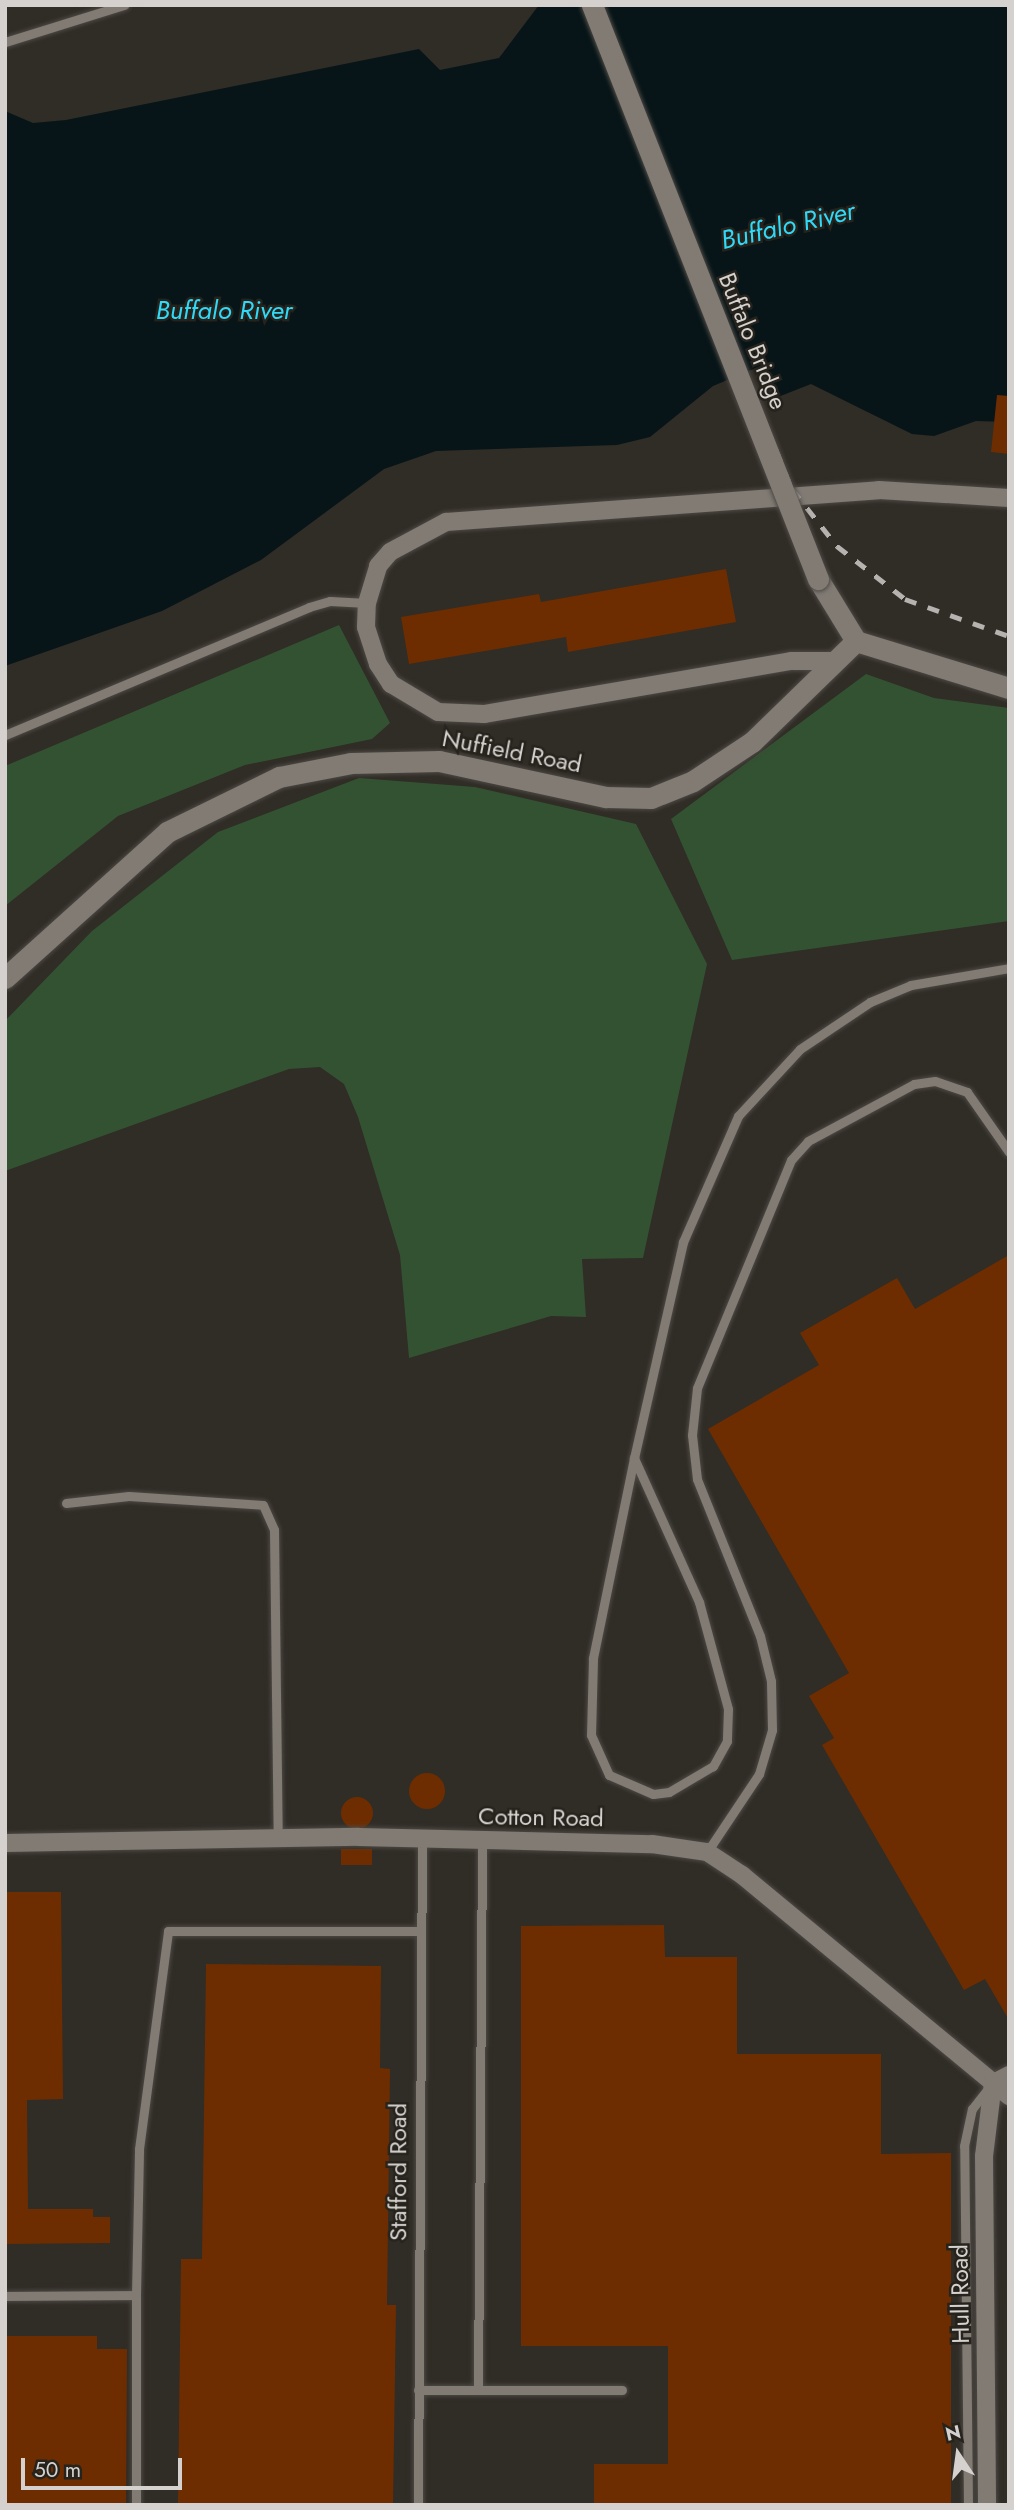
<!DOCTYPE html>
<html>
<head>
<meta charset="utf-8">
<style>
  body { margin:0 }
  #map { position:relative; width:1014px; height:2510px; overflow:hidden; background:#302c26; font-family:Jost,sans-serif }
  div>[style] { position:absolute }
  .green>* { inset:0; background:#335232 }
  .water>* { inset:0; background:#071518 }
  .building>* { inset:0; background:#6e2d00; transform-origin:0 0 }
  .round { border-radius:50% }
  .roads { filter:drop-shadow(0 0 2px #4d4944) drop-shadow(0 0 2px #4d4944) }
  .lane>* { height:9px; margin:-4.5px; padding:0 4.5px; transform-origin:4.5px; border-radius:4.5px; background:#817b74 }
  .street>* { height:18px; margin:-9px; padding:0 9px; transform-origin:9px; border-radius:9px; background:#817b74 }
  .secondary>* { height:21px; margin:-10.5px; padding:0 10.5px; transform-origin:10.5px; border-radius:10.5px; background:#817b74 }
  .rail>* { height:5px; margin-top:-2.5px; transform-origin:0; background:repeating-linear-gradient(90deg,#b5b2af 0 12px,transparent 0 24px) }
  .bridges { filter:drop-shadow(0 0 2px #4d4944) drop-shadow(0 0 2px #4d4944) }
  .secondary-bridge>* { height:21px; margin:-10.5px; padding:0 10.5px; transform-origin:10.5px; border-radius:10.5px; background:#817b74 }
  span { translate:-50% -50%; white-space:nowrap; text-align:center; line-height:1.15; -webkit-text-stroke:5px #26221c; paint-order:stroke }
  .street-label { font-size:24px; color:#d4d1ce }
  .water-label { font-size:26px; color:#2fdaf8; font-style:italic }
  .frame { position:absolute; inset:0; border:7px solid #d4d1ce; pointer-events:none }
  .north { position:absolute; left:923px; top:2419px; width:70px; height:70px; -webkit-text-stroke:5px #26221c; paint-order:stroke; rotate:347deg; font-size:19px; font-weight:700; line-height:28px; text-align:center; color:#d4d1ce }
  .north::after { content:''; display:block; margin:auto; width:24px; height:32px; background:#d4d1ce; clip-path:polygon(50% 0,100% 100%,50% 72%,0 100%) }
  .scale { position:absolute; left:21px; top:2458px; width:161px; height:32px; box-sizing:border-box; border:4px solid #d4d1ce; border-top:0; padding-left:9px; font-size:21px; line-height:24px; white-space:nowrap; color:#d4d1ce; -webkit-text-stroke:5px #26221c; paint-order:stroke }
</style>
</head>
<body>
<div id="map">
  <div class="green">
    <i style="clip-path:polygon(339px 625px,390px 723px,372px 739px,245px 765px,118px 816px,5px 906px,5px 766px)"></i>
    <i style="clip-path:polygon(866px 674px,934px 698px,1009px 708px,1009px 921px,732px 960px,671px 819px)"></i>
    <i style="clip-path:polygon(359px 778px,475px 787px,636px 824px,707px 964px,643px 1258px,582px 1259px,586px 1317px,551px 1316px,409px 1358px,400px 1255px,358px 1117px,344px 1084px,320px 1067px,289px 1069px,5px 1171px,5px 1021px,92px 931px,218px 832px)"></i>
  </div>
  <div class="water">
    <i style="clip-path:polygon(539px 5px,1009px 5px,1009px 422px,976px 421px,934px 436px,912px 434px,811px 384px,778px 397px,763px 365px,713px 386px,650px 437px,617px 445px,436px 451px,384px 469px,261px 560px,162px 611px,5px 666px,5px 111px,33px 123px,66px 120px,419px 49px,440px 70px,499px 58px)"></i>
  </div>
  <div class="building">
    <i style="clip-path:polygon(997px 395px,1009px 396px,1009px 454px,991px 452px)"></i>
    <i style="clip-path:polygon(726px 569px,736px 622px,568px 652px,566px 637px,409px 664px,401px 617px,539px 594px,541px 602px)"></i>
    <i style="clip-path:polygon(1009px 1255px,1009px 2020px,985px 1979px,964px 1990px,822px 1745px,834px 1738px,809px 1696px,849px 1673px,708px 1429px,819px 1365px,800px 1333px,897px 1278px,915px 1309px)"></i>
    <i class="round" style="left:409px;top:1773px;width:36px;height:36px"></i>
    <i class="round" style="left:341px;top:1797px;width:32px;height:32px"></i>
    <i style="left:341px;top:1849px;width:31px;height:16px"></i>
    <i style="clip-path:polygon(5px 1892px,61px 1892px,63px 2099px,27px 2100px,28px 2209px,93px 2209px,93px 2217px,110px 2217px,110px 2243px,5px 2244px)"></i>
    <i style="clip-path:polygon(664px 1925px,665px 1957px,737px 1957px,737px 2054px,881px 2054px,881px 2154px,951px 2153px,951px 2505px,594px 2505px,594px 2464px,668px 2464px,668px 2346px,521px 2346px,521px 1926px)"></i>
    <i style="clip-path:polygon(206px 1964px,381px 1966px,380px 2068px,390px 2069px,387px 2305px,396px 2305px,393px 2505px,178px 2505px,181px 2259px,202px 2259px)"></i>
    <i style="clip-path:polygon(5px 2336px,97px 2336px,97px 2349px,127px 2349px,126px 2505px,5px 2505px)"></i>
  </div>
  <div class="roads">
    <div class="lane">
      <i style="left:5px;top:42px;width:125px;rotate:-17.3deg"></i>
      <i style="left:5px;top:735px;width:330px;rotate:-22.8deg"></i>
      <i style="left:309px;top:607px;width:22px;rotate:-16deg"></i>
      <i style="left:330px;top:601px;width:37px;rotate:3deg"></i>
      <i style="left:634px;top:1458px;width:158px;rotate:65.7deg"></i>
      <i style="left:699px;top:1602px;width:111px;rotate:74.8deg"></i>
      <i style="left:728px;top:1709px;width:32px;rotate:92deg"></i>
      <i style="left:727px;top:1741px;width:29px;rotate:119deg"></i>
      <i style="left:713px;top:1766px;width:51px;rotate:149.4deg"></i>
      <i style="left:669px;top:1792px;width:16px;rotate:173deg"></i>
      <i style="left:653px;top:1794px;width:48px;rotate:-156.6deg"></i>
      <i style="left:609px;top:1775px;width:44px;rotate:-114.2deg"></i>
      <i style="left:591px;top:1735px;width:77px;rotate:-88.5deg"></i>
      <i style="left:593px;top:1658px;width:204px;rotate:-78.4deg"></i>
      <i style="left:634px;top:1458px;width:221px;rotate:-77.2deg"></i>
      <i style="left:683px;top:1242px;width:137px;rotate:-66.4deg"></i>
      <i style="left:738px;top:1116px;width:91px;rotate:-47.2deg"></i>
      <i style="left:800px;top:1049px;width:84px;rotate:-33.9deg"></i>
      <i style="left:870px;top:1002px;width:44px;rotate:-22.5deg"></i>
      <i style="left:911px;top:985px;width:99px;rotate:-9.8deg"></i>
      <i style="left:66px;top:1503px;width:63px;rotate:-6.3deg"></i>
      <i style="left:129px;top:1496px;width:134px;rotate:3.8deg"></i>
      <i style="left:263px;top:1505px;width:27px;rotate:66deg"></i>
      <i style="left:274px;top:1530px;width:309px;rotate:89.3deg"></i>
      <i style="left:707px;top:1852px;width:94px;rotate:-56.3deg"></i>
      <i style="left:759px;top:1774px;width:46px;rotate:-73.5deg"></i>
      <i style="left:772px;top:1730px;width:49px;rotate:-91.2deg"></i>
      <i style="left:771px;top:1681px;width:46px;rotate:-103.7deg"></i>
      <i style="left:760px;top:1636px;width:169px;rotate:-111.9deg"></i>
      <i style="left:697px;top:1479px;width:44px;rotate:-96.5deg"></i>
      <i style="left:692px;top:1435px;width:47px;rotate:-83.9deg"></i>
      <i style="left:697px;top:1388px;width:247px;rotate:-67.6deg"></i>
      <i style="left:791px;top:1160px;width:25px;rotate:-48deg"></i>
      <i style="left:808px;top:1141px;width:120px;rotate:-28.3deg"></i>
      <i style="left:914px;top:1084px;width:21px;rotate:-8deg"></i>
      <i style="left:935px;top:1081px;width:34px;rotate:19deg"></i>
      <i style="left:967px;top:1092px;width:73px;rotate:55deg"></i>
      <i style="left:136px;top:2295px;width:210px;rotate:90deg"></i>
      <i style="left:5px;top:2296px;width:131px;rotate:-0.4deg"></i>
      <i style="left:136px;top:2295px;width:146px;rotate:-88.8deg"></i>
      <i style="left:139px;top:2149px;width:220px;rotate:-82.4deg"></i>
      <i style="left:168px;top:1931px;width:249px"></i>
      <i style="left:418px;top:2390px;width:204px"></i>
      <i style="left:478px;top:2390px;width:551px;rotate:-89.58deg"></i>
      <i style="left:418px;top:2505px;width:667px;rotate:-89.66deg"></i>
      <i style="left:968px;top:2505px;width:359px;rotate:-90.6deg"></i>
      <i style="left:964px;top:2146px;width:38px;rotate:-78deg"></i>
      <i style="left:972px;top:2109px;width:29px;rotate:-52deg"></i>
    </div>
    <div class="street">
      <i style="left:838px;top:661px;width:47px;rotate:180deg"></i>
      <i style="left:791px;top:661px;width:312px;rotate:170.2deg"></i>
      <i style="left:484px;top:714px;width:46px;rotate:-177.5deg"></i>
      <i style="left:438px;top:712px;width:55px;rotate:-149.2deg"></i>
      <i style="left:391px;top:684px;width:24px;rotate:-123deg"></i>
      <i style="left:378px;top:664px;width:39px;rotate:-108deg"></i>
      <i style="left:366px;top:627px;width:24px;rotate:-88deg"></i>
      <i style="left:367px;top:603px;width:39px;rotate:-73deg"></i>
      <i style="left:378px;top:566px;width:18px;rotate:-49deg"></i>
      <i style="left:390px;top:552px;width:64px;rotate:-28.2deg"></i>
      <i style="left:446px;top:522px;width:434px;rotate:-4.2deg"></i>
      <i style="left:879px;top:490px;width:130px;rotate:3.5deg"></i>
      <i style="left:5px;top:1843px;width:354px;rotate:-1deg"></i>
      <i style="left:359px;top:1837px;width:293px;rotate:1.4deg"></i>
      <i style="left:652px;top:1844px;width:56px;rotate:8.3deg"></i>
      <i style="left:707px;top:1852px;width:42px;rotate:33.3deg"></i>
      <i style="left:742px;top:1875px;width:326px;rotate:39.6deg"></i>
      <i style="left:993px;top:2083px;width:74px;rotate:97deg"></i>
      <i style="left:984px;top:2156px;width:349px;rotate:89.5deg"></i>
      <i style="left:1009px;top:2075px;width:18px;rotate:153deg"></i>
      <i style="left:993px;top:2083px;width:21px;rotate:39deg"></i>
    </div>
    <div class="secondary">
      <i style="left:818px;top:579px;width:73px;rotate:58.5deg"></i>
      <i style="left:856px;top:641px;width:160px;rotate:17.1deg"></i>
      <i style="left:5px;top:978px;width:218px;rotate:-42deg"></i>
      <i style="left:167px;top:832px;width:125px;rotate:-26.2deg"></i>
      <i style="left:279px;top:777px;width:73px;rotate:-11deg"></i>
      <i style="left:351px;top:763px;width:88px;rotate:-1.3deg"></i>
      <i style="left:439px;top:761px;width:171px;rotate:12.2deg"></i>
      <i style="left:606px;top:797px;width:45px;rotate:1.3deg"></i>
      <i style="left:651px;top:798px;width:45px;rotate:-22deg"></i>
      <i style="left:693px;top:781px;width:71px;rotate:-33.5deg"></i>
      <i style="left:752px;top:742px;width:145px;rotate:-44.2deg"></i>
    </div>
  </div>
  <div class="rail">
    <i style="left:596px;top:5px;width:522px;rotate:67.95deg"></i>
    <i style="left:792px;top:489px;width:73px;rotate:51.7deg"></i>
    <i style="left:837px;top:546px;width:86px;rotate:37.9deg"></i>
    <i style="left:905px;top:599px;width:110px;rotate:19.6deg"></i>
  </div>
  <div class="bridges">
    <div class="secondary-bridge">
      <i style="left:592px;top:5px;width:617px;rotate:68.51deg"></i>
    </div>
  </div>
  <div class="street-label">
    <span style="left:753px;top:341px;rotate:68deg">Buffalo Bridge</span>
    <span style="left:512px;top:751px;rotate:11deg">Nuffield Road</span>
    <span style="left:541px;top:1817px;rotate:1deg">Cotton Road</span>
    <span style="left:398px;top:2172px;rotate:-90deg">Stafford Road</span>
    <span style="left:960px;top:2294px;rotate:-91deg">Hull Road</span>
  </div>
  <div class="water-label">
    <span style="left:788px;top:226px;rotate:-13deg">Buffalo River</span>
    <span style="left:224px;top:311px">Buffalo River</span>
  </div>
  <div class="frame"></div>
  <div class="north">N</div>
  <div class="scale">50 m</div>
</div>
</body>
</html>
